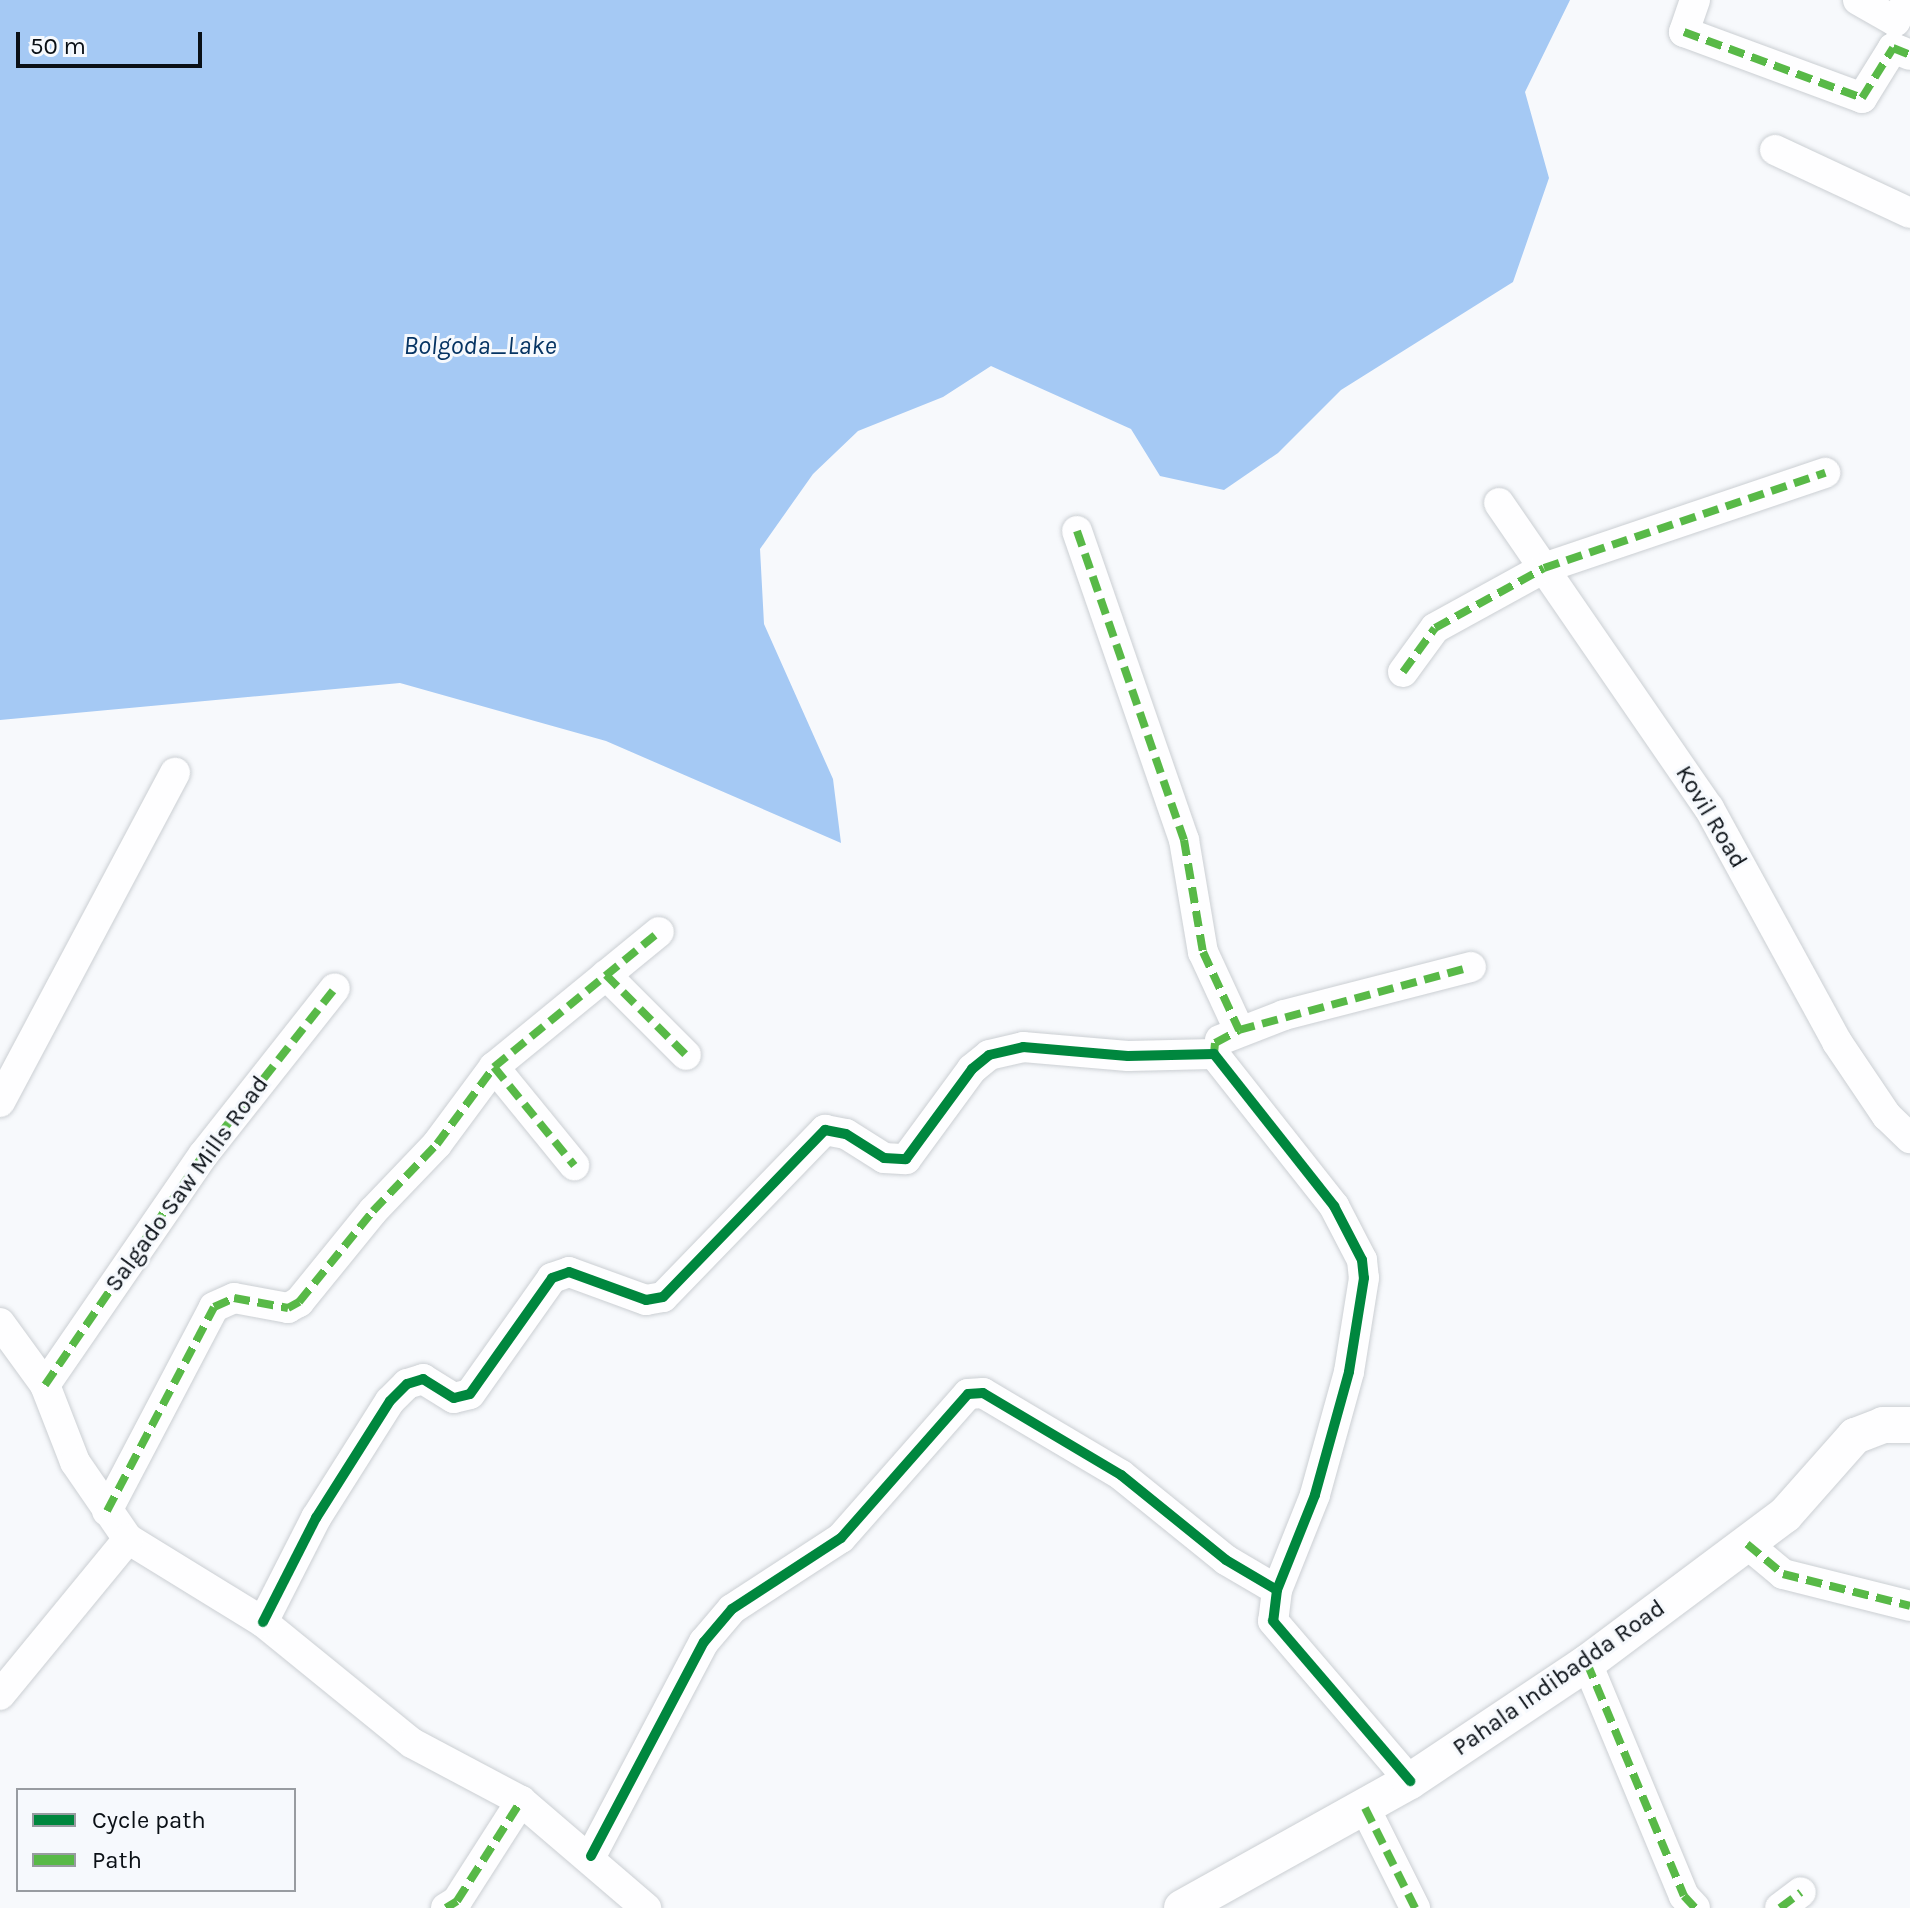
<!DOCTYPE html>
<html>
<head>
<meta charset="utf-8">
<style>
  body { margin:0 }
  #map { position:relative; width:1910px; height:1908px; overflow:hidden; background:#f7f9fc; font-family:Karla,sans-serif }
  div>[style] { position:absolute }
  .water>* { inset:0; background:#a5c9f4 }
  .roads { filter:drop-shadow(0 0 2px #cbcfd3) drop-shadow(0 0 2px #cbcfd3) }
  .minor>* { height:30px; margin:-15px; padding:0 15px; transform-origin:15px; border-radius:15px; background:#fefeff }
  .tertiary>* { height:36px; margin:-18px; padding:0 18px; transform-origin:18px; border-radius:18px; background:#fefeff }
  .quiet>* { height:8px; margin-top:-4px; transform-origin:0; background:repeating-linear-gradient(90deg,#58b947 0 16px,transparent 0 24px) }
  .cycleway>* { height:10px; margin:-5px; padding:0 5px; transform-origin:5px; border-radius:5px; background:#00873e }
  span { translate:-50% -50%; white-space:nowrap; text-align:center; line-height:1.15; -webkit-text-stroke:6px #f6f9fd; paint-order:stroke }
  .street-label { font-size:24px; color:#0a1016 }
  .water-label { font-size:26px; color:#063463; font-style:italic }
  .legend { position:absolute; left:16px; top:1788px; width:280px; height:104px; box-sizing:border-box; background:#f6f9fd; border:2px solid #989ca1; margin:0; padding:10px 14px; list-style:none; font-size:24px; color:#0a1016 }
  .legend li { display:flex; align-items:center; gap:16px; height:40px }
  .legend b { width:40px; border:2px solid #989ca1 }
  .scale { position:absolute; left:16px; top:32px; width:186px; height:36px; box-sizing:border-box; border:4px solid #0a1016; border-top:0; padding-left:10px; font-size:24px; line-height:28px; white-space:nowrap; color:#0a1016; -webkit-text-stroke:6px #f6f9fd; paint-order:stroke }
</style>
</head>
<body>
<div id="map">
  <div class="water">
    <i style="clip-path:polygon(0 0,1570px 0,1525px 92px,1549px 178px,1513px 282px,1341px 390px,1278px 453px,1224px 490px,1160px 476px,1131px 429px,991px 366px,943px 397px,858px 431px,813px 474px,760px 549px,764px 624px,833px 779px,841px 843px,606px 741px,400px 683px,0 720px)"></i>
  </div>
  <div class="roads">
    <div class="minor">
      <i style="left:1695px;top:0;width:34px;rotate:109deg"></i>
      <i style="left:1684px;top:32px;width:190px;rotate:20.3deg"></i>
      <i style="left:1862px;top:98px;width:59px;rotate:-58.2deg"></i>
      <i style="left:1893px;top:48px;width:18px;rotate:22deg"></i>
      <i style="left:1858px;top:0;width:43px;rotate:29.6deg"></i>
      <i style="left:1895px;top:21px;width:25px;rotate:-58deg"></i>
      <i style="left:1775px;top:150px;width:149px;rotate:25deg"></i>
      <i style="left:1499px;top:503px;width:370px;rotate:55.5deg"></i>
      <i style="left:1709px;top:808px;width:267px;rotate:61.3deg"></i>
      <i style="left:1837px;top:1042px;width:89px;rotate:56deg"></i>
      <i style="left:1887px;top:1116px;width:32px;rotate:44deg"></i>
      <i style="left:1077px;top:531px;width:327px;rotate:70.9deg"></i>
      <i style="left:1184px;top:840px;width:114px;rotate:80.4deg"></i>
      <i style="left:1203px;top:952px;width:86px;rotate:65.2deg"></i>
      <i style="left:1403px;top:672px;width:54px;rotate:-54deg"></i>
      <i style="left:1435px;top:628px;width:124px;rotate:-28.8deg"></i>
      <i style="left:1544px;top:568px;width:297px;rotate:-18.7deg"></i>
      <i style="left:606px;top:975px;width:113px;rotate:45deg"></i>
      <i style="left:1220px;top:1040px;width:69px;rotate:-21.3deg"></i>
      <i style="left:1284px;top:1015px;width:193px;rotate:-14.4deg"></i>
      <i style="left:494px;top:1067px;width:127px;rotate:50.8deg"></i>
      <i style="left:0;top:1102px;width:373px;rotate:-62deg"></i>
      <i style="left:0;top:1323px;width:77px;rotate:54deg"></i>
      <i style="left:45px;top:1385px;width:83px;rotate:68.7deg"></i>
      <i style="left:75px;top:1462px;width:93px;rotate:55.5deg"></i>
      <i style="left:128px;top:1539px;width:158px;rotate:31.6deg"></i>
      <i style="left:263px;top:1622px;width:192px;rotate:39.1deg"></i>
      <i style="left:412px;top:1743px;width:123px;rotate:28deg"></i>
      <i style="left:521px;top:1801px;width:165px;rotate:40.6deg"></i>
      <i style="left:45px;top:1385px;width:280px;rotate:-55.5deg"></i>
      <i style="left:204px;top:1154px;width:211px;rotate:-51.7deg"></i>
      <i style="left:107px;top:1511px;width:230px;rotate:-62.3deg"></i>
      <i style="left:214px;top:1307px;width:22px;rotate:-24deg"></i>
      <i style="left:234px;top:1298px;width:55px;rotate:10.5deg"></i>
      <i style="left:288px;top:1308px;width:13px;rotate:-29deg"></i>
      <i style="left:299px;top:1302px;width:117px;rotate:-50.9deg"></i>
      <i style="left:373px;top:1211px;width:93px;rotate:-46.3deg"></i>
      <i style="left:437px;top:1144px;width:96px;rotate:-53.5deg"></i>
      <i style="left:494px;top:1067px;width:213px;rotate:-39.3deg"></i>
      <i style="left:1747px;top:1544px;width:47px;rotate:39.8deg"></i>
      <i style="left:1783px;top:1574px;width:131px;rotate:14.1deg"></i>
      <i style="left:263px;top:1622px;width:117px;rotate:-63deg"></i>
      <i style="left:316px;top:1518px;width:138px;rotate:-57.7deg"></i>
      <i style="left:390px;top:1401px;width:24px;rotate:-45deg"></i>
      <i style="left:407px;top:1384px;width:17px;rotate:-17deg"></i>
      <i style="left:423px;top:1379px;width:36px;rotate:32deg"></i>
      <i style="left:454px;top:1398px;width:16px;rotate:-14deg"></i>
      <i style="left:470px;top:1394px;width:142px;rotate:-54.7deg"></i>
      <i style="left:552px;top:1278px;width:18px;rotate:-19deg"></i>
      <i style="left:569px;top:1272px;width:82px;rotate:20deg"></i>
      <i style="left:646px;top:1300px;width:17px;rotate:-10deg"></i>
      <i style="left:663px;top:1297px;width:233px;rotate:-45.9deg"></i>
      <i style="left:825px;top:1130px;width:21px;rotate:11deg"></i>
      <i style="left:846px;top:1134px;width:45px;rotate:32.3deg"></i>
      <i style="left:884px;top:1158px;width:22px;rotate:3deg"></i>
      <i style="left:906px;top:1159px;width:112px;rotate:-53.7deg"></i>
      <i style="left:972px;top:1069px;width:22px;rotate:-39deg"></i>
      <i style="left:989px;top:1055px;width:35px;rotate:-13deg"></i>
      <i style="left:1023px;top:1047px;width:105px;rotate:4.9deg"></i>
      <i style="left:1128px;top:1056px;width:86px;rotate:-1.3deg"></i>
      <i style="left:1214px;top:1054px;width:194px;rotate:51.7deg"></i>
      <i style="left:1334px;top:1206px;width:61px;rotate:62.6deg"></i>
      <i style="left:1362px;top:1260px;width:18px;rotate:84deg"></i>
      <i style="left:1364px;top:1278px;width:95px;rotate:99.1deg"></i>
      <i style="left:1349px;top:1372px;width:128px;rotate:105.5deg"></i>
      <i style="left:1315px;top:1495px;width:102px;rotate:111.8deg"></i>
      <i style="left:1277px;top:1590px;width:31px;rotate:97deg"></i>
      <i style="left:1273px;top:1621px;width:211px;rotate:49.4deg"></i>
      <i style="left:1587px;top:1663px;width:252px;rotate:67.4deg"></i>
      <i style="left:1684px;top:1896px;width:16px;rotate:47deg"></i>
      <i style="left:0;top:1695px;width:202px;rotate:-50.6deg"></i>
      <i style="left:1365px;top:1808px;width:112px;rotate:63.4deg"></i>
      <i style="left:591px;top:1856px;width:242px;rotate:-62.2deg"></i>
      <i style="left:704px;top:1642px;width:43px;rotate:-49.7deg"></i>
      <i style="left:732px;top:1609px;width:130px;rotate:-33.1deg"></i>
      <i style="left:841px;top:1538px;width:192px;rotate:-48.6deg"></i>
      <i style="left:968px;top:1394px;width:15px;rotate:-4deg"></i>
      <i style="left:983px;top:1393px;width:161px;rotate:30.7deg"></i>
      <i style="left:1121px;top:1475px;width:135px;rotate:39deg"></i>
      <i style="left:1226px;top:1560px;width:59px;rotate:30.5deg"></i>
      <i style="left:446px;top:1908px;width:13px;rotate:-32deg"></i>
      <i style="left:457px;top:1901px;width:119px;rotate:-57.4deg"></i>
      <i style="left:1780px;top:1908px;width:26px;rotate:-37deg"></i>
    </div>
    <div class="tertiary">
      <i style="left:1182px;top:1908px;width:261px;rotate:-29.1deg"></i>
      <i style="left:1410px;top:1781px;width:213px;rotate:-33.7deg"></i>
      <i style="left:1587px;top:1663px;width:247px;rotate:-36.8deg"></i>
      <i style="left:1785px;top:1515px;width:106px;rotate:-48.5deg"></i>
      <i style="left:1855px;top:1436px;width:30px;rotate:-21deg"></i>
      <i style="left:1883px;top:1425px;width:27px"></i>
    </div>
  </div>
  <div class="quiet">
    <i style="left:1684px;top:32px;width:190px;rotate:20.3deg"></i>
    <i style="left:1862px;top:98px;width:59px;rotate:-58.2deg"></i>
    <i style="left:1893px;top:48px;width:18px;rotate:22deg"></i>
    <i style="left:1077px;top:531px;width:327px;rotate:70.9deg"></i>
    <i style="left:1184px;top:840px;width:114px;rotate:80.4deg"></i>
    <i style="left:1203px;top:952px;width:86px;rotate:65.2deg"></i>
    <i style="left:1403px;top:672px;width:54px;rotate:-54deg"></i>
    <i style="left:1435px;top:628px;width:124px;rotate:-28.8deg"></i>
    <i style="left:1544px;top:568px;width:297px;rotate:-18.7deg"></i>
    <i style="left:606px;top:975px;width:113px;rotate:45deg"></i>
    <i style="left:1214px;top:1054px;width:11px;rotate:-85deg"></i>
    <i style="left:1215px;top:1043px;width:27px;rotate:-28deg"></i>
    <i style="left:1239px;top:1030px;width:240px;rotate:-15.2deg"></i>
    <i style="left:494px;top:1067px;width:127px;rotate:50.8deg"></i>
    <i style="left:45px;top:1385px;width:280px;rotate:-55.5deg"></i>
    <i style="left:204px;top:1154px;width:211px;rotate:-51.7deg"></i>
    <i style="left:107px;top:1511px;width:230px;rotate:-62.3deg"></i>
    <i style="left:214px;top:1307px;width:22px;rotate:-24deg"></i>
    <i style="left:234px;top:1298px;width:55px;rotate:10.5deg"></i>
    <i style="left:288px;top:1308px;width:13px;rotate:-29deg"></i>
    <i style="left:299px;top:1302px;width:117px;rotate:-50.9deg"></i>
    <i style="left:373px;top:1211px;width:93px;rotate:-46.3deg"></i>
    <i style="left:437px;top:1144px;width:96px;rotate:-53.5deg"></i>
    <i style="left:494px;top:1067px;width:213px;rotate:-39.3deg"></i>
    <i style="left:1747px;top:1544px;width:47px;rotate:39.8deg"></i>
    <i style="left:1783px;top:1574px;width:131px;rotate:14.1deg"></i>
    <i style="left:1587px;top:1663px;width:252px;rotate:67.4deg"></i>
    <i style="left:1684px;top:1896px;width:16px;rotate:47deg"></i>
    <i style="left:1365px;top:1808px;width:112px;rotate:63.4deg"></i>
    <i style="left:446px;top:1908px;width:13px;rotate:-32deg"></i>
    <i style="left:457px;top:1901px;width:119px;rotate:-57.4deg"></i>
    <i style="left:1780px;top:1908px;width:26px;rotate:-37deg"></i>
  </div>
  <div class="cycleway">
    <i style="left:263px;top:1622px;width:117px;rotate:-63deg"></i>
    <i style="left:316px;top:1518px;width:138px;rotate:-57.7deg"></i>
    <i style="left:390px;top:1401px;width:24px;rotate:-45deg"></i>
    <i style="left:407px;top:1384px;width:17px;rotate:-17deg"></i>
    <i style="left:423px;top:1379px;width:36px;rotate:32deg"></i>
    <i style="left:454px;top:1398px;width:16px;rotate:-14deg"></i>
    <i style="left:470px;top:1394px;width:142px;rotate:-54.7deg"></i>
    <i style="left:552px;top:1278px;width:18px;rotate:-19deg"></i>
    <i style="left:569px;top:1272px;width:82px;rotate:20deg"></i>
    <i style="left:646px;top:1300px;width:17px;rotate:-10deg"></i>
    <i style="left:663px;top:1297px;width:233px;rotate:-45.9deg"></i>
    <i style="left:825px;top:1130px;width:21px;rotate:11deg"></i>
    <i style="left:846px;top:1134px;width:45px;rotate:32.3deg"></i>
    <i style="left:884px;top:1158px;width:22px;rotate:3deg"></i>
    <i style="left:906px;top:1159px;width:112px;rotate:-53.7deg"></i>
    <i style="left:972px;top:1069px;width:22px;rotate:-39deg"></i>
    <i style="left:989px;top:1055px;width:35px;rotate:-13deg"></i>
    <i style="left:1023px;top:1047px;width:105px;rotate:4.9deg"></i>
    <i style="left:1128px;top:1056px;width:86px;rotate:-1.3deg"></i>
    <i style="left:1214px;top:1054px;width:194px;rotate:51.7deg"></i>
    <i style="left:1334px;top:1206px;width:61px;rotate:62.6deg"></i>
    <i style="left:1362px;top:1260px;width:18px;rotate:84deg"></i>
    <i style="left:1364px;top:1278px;width:95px;rotate:99.1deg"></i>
    <i style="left:1349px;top:1372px;width:128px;rotate:105.5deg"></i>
    <i style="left:1315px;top:1495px;width:102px;rotate:111.8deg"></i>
    <i style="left:1277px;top:1590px;width:31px;rotate:97deg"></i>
    <i style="left:1273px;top:1621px;width:211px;rotate:49.4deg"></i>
    <i style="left:591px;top:1856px;width:242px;rotate:-62.2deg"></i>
    <i style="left:704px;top:1642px;width:43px;rotate:-49.7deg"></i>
    <i style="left:732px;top:1609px;width:130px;rotate:-33.1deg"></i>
    <i style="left:841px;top:1538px;width:192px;rotate:-48.6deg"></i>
    <i style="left:968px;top:1394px;width:15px;rotate:-4deg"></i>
    <i style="left:983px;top:1393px;width:161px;rotate:30.7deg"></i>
    <i style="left:1121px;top:1475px;width:135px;rotate:39deg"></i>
    <i style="left:1226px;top:1560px;width:59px;rotate:30.5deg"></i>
  </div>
  <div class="street-label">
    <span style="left:1711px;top:817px;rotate:59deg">Kovil Road</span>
    <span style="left:187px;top:1184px;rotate:-54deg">Salgado Saw Mills Road</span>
    <span style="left:1559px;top:1678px;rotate:-35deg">Pahala Indibadda Road</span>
  </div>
  <div class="water-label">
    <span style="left:480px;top:346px">Bolgoda_Lake</span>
  </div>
  <ul class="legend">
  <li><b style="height:10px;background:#00873e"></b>Cycle path</li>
  <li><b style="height:10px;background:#58b947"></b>Path</li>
  </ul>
  <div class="scale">50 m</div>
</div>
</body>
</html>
